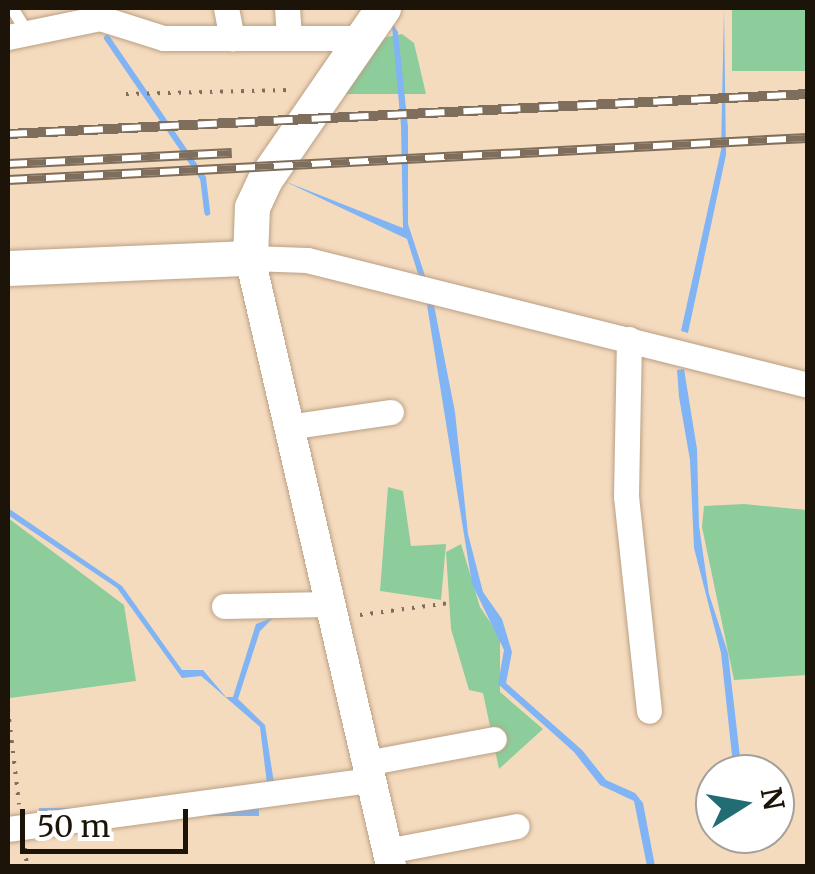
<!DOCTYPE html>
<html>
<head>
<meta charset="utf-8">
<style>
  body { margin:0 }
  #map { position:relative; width:815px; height:874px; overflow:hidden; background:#f5dbbe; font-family:Merriweather,serif }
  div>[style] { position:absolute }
  .green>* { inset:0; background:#8ccd9b; transform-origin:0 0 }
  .water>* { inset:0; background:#80b4f5; transform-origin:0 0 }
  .stream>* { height:6px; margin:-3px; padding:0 3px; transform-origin:3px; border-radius:3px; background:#80b4f5 }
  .path>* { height:4px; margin-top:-2px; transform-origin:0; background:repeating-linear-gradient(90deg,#7e6e5b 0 2.5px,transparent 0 10.5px) }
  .roads { filter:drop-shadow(0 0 2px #b9a085) drop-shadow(0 0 2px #b9a085) }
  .service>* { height:12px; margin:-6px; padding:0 6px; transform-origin:6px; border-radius:6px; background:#fff }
  .minor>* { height:25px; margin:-12.5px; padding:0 12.5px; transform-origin:12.5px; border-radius:12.5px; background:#fff }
  .tertiary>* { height:30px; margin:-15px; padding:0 15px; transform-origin:15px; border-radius:15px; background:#fff }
  .secondary>* { height:35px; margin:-17.5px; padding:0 17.5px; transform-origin:17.5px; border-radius:17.5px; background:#fff }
  .rail>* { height:10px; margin-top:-5px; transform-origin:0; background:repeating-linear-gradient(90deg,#fff 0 19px,#7e6e5b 0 38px); box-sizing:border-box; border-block:2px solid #7e6e5b }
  span { translate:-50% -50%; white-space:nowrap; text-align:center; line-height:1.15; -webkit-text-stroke:10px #fff; paint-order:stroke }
  .frame { position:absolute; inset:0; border:10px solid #1c1309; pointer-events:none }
  .north { position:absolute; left:695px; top:754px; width:100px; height:100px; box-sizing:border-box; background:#fff; border:2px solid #a4a19d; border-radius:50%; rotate:79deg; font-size:28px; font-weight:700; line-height:40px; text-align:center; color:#1c1309 }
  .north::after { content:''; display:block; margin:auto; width:35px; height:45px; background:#226d74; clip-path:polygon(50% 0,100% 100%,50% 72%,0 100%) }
  .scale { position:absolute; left:20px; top:809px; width:168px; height:45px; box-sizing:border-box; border:5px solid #1c1309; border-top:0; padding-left:12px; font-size:30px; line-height:35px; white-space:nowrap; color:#1c1309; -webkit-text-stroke:8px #fff; paint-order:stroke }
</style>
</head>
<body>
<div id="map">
  <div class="green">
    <i style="left:732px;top:8px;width:75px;height:63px"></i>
    <i style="clip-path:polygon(402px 34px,414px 43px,426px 94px,344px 94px,382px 38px)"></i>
    <i style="clip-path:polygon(388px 487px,403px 491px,411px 546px,446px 544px,441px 600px,380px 591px)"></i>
    <i style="clip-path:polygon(744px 504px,807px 510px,807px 675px,734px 680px,702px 527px,704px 506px)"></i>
    <i style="clip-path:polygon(8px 518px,124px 605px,136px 681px,10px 698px)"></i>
    <i style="clip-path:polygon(461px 544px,480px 607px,500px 637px,500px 692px,543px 729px,499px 769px,483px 693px,469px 690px,451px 629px,446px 552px)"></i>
  </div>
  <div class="water">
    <i style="clip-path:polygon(383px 8px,398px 32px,408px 127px,408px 224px,433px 300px,455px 412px,468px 534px,483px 592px,502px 619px,512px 652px,506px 683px,582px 750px,606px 780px,635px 793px,643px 803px,655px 866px,647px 866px,634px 801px,600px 785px,574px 752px,498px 684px,504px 650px,472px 584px,426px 299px,407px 239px,284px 181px,403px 228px,401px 126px,392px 27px)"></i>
    <i style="clip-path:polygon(724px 8px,726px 155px,688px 333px,681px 331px,721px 150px)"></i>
    <i style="clip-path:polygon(684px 369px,697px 449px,699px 526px,709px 594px,728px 653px,742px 774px,734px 774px,721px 653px,694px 548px,690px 460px,679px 397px,677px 370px)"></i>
    <i style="clip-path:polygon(8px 508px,122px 586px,182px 670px,203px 670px,226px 697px,233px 697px,256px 624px,274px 617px,260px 631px,238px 699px,265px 725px,274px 783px,267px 784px,260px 727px,201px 676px,182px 678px,117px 588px,8px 515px)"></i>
    <i style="left:259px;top:808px;width:8px;height:220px;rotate:90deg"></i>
  </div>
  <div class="stream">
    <i style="left:107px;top:38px;width:170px;rotate:55.6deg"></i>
    <i style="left:203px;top:178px;width:35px;rotate:83deg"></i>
  </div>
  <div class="path">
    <i style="left:126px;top:94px;width:165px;rotate:-1.4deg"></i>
    <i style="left:360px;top:615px;width:90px;rotate:-7.7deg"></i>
    <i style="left:8px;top:709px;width:96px;rotate:83.4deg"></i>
    <i style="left:25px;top:848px;width:18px;rotate:84deg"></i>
  </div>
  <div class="roads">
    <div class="service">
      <i style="left:12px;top:8px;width:31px;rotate:58deg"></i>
    </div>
    <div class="minor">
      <i style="left:226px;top:8px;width:31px;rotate:79deg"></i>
      <i style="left:287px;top:8px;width:29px;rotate:86deg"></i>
      <i style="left:100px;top:18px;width:66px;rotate:17.6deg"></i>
      <i style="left:163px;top:38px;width:198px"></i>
      <i style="left:8px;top:37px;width:94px;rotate:-11.7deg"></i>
      <i style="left:100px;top:18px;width:10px;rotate:-107deg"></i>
      <i style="left:250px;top:258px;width:57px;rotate:2deg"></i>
      <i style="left:307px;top:260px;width:516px;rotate:14.01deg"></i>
      <i style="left:629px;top:339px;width:157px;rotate:91.1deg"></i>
      <i style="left:626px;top:496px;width:216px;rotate:83.9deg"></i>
      <i style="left:287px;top:427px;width:105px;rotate:-8.2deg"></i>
      <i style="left:224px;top:606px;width:105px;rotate:-1.1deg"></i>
      <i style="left:366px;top:763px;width:130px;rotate:-10.6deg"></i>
      <i style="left:8px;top:829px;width:365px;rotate:-7.7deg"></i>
      <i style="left:387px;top:851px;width:132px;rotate:-10.9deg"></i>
    </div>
    <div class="tertiary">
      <i style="left:250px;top:258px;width:624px;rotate:76.94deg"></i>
    </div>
    <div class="secondary">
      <i style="left:8px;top:268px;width:242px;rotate:-2.4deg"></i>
      <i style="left:250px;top:258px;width:51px;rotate:-87.8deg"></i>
      <i style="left:252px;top:207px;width:31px;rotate:-65deg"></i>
      <i style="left:265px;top:179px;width:208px;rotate:-55.4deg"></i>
    </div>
  </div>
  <div class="rail">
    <i style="left:8px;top:134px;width:801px;rotate:-2.86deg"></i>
    <i style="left:8px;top:164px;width:224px;rotate:-2.8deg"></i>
    <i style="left:8px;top:180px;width:801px;rotate:-3.01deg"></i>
  </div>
  <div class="frame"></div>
  <div class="north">N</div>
  <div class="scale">50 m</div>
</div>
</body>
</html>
